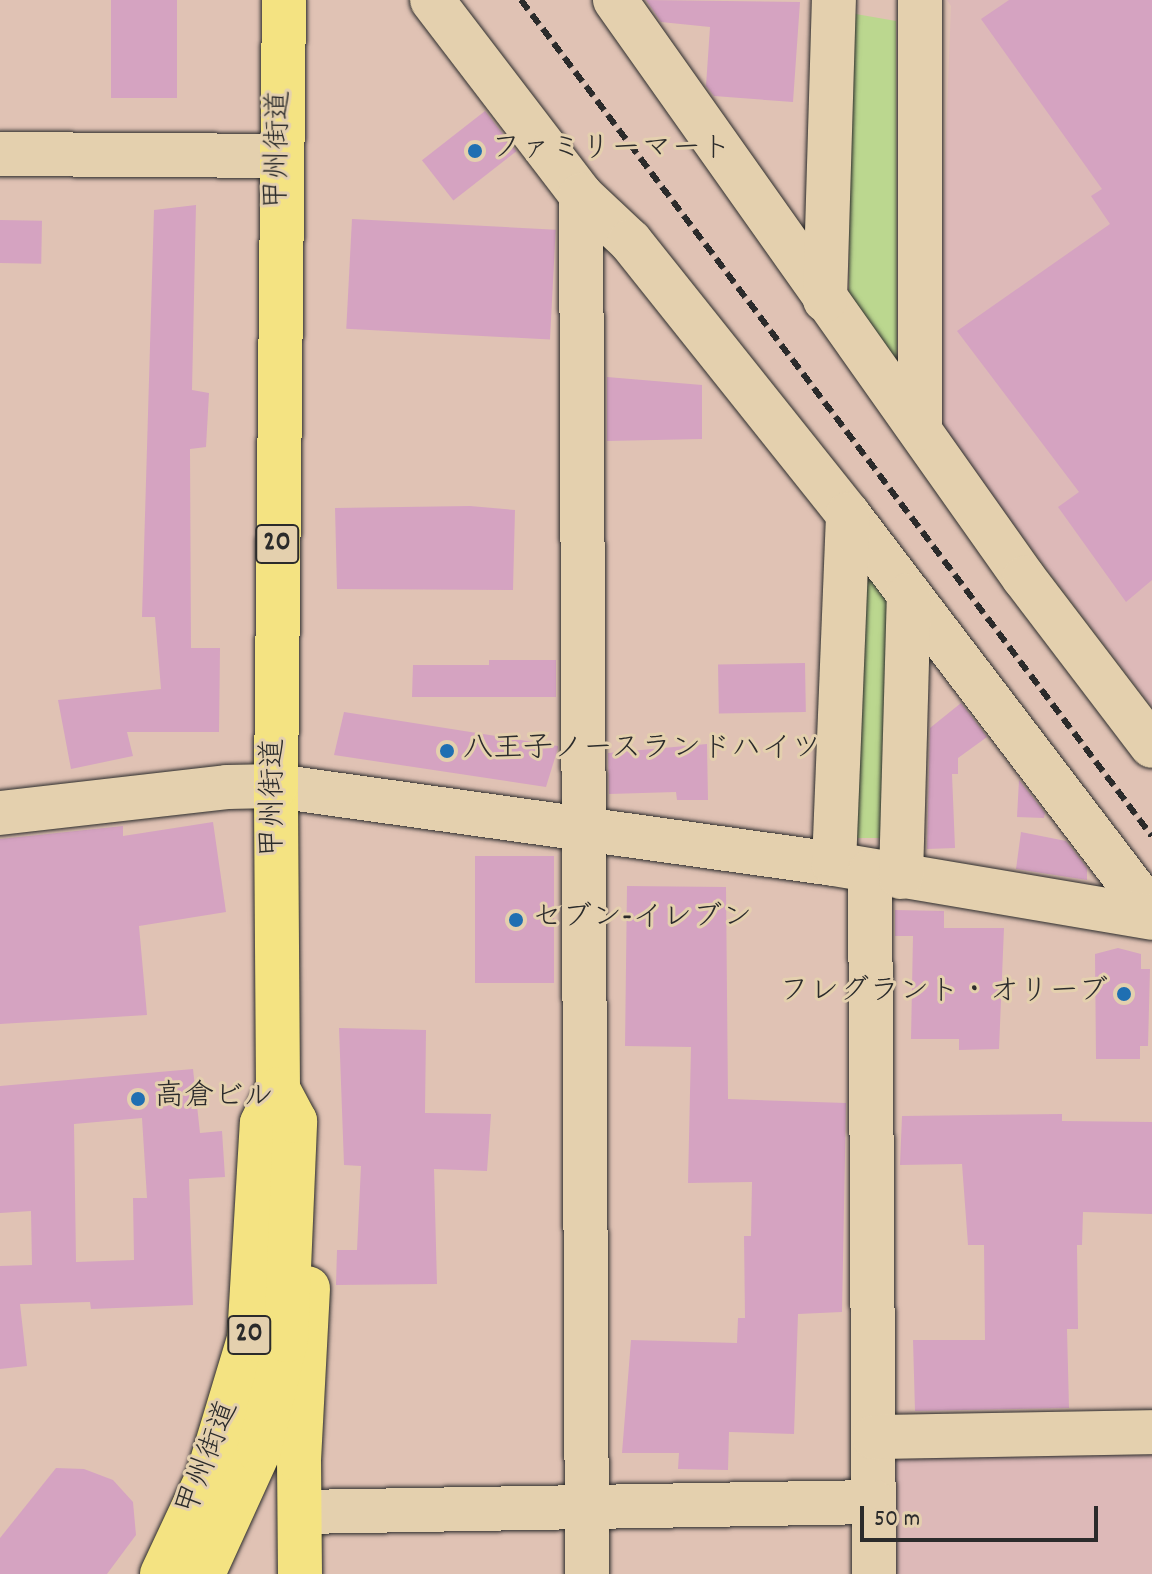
<!DOCTYPE html>
<html>
<head>
<meta charset="utf-8">
<style>
  body { margin:0 }
  #map { position:relative; width:1152px; height:1574px; overflow:hidden; background:#e0c2b4; font-family:Dekko,"Klee One",sans-serif }
  div>[style] { position:absolute }
  .built>* { inset:0; background:#ddb9b8; transform-origin:0 0 }
  .green>* { inset:0; background:#bbd78f }
  .building>* { inset:0; background:#d5a3c1; transform-origin:0 0 }
  .roads { filter:drop-shadow(0 0 2px #2b2b2b) drop-shadow(0 0 2px #2b2b2b) }
  .minor>* { height:44px; margin:-22px; padding:0 22px; transform-origin:22px; border-radius:22px; background:#e4d0ae }
  .major>* { height:44px; margin:-22px; padding:0 22px; transform-origin:22px; border-radius:22px; background:#f4e382 }
  .highway>* { height:44px; margin:-22px; padding:0 22px; transform-origin:22px; border-radius:22px; background:#f4e382 }
  .rail>* { height:6px; margin-top:-3px; transform-origin:0; background:repeating-linear-gradient(90deg,#2b2b2b 0 12px,transparent 0 18px) }
  .dots>* { width:22px; height:22px; translate:-50% -50%; box-sizing:border-box; border:4px solid #e4d0ae; border-radius:50% }
  span { translate:-50% -50%; white-space:nowrap; text-align:center; line-height:1.15; -webkit-text-stroke:6px #e4d0ae; paint-order:stroke }
  .shield-label span { padding:2px 6px; background:#e4d0ae; border:2px solid; border-radius:6px; -webkit-text-stroke-width:0 }
  .shield-label { font-size:28px; color:#2b2b2b; font-weight:700 }
  .street-label { font-size:30px; color:#2b2b2b }
  .poi-label { font-size:30px; color:#2b2b2b }
  .left { translate:0 -50%; text-align:left }
  .right { translate:-100% -50%; text-align:right }
  .scale { position:absolute; left:860px; top:1506px; width:238px; height:36px; box-sizing:border-box; border:4px solid #2b2b2b; border-top:0; padding-left:10px; font-size:24px; line-height:28px; white-space:nowrap; color:#2b2b2b; -webkit-text-stroke:6px #e4d0ae; paint-order:stroke }
</style>
</head>
<body>
<div id="map">
  <div class="built">
    <i style="clip-path:polygon(947px 0,1152px 0,1152px 707px,935px 421px,951px 6px)"></i>
    <i style="left:1152px;top:1450px;width:124px;height:259px;rotate:90deg"></i>
  </div>
  <div class="green">
    <i style="clip-path:polygon(850px 13px,896px 21px,897px 368px,849px 301px)"></i>
    <i style="clip-path:polygon(853px 548px,900px 606px,892px 838px,844px 838px)"></i>
  </div>
  <div class="building">
    <i style="left:111px;top:0;width:66px;height:98px"></i>
    <i style="clip-path:polygon(646px 0,800px 2px,793px 102px,714px 96px,706px 86px,710px 27px,661px 22px)"></i>
    <i style="clip-path:polygon(1009px 0,1152px 0,1152px 580px,1126px 602px,1058px 507px,1079px 492px,957px 331px,1110px 224px,1091px 196px,1102px 189px,981px 19px)"></i>
    <i style="left:485px;top:111px;width:51px;height:80px;rotate:52deg"></i>
    <i style="clip-path:polygon(196px 205px,192px 390px,209px 393px,206px 447px,190px 449px,191px 648px,220px 648px,219px 732px,127px 732px,133px 756px,71px 769px,58px 700px,161px 689px,155px 617px,142px 617px,154px 210px)"></i>
    <i style="left:352px;top:219px;width:204px;height:110px;rotate:3deg"></i>
    <i style="left:0;top:220px;width:42px;height:43px;rotate:1deg"></i>
    <i style="clip-path:polygon(607px 377px,702px 385px,702px 439px,607px 441px)"></i>
    <i style="clip-path:polygon(470px 506px,515px 510px,513px 590px,337px 589px,335px 508px)"></i>
    <i style="clip-path:polygon(489px 660px,556px 660px,556px 697px,412px 697px,413px 665px,489px 665px)"></i>
    <i style="left:805px;top:663px;width:49px;height:87px;rotate:89deg"></i>
    <i style="clip-path:polygon(961px 703px,987px 737px,958px 758px,958px 774px,952px 774px,955px 848px,927px 849px,930px 728px)"></i>
    <i style="clip-path:polygon(344px 712px,558px 746px,558px 748px,546px 787px,334px 755px)"></i>
    <i style="clip-path:polygon(707px 744px,708px 800px,677px 800px,676px 792px,609px 794px,608px 753px)"></i>
    <i style="clip-path:polygon(1019px 780px,1045px 813px,1044px 818px,1017px 817px)"></i>
    <i style="clip-path:polygon(213px 822px,226px 912px,139px 926px,147px 1015px,0 1024px,0 839px,123px 826px,123px 836px)"></i>
    <i style="clip-path:polygon(1021px 832px,1066px 841px,1087px 868px,1087px 880px,1016px 869px)"></i>
    <i style="left:475px;top:856px;width:79px;height:127px"></i>
    <i style="clip-path:polygon(627px 886px,726px 887px,728px 1099px,846px 1103px,842px 1312px,798px 1314px,794px 1434px,729px 1432px,728px 1470px,678px 1469px,679px 1453px,622px 1453px,631px 1340px,737px 1343px,738px 1318px,745px 1318px,744px 1236px,751px 1236px,752px 1182px,688px 1183px,691px 1047px,625px 1046px)"></i>
    <i style="clip-path:polygon(895px 910px,944px 911px,944px 928px,1004px 928px,999px 1049px,959px 1050px,959px 1039px,911px 1039px,913px 936px,895px 936px)"></i>
    <i style="clip-path:polygon(1118px 948px,1141px 954px,1141px 969px,1150px 969px,1148px 1046px,1140px 1046px,1140px 1059px,1096px 1059px,1095px 954px)"></i>
    <i style="clip-path:polygon(339px 1028px,426px 1030px,425px 1113px,491px 1114px,487px 1171px,434px 1169px,437px 1284px,336px 1285px,337px 1250px,357px 1250px,361px 1166px,344px 1165px)"></i>
    <i style="clip-path:polygon(evenodd,193px 1069px,200px 1133px,222px 1131px,225px 1177px,189px 1179px,193px 1305px,91px 1309px,90px 1302px,20px 1304px,27px 1366px,0 1369px,0 1266px,32px 1265px,31px 1211px,0 1213px,0 1086px,193px 1069px,142px 1118px,147px 1198px,133px 1198px,134px 1260px,76px 1262px,74px 1124px,142px 1118px)"></i>
    <i style="clip-path:polygon(1062px 1114px,1062px 1121px,1152px 1122px,1152px 1214px,1083px 1212px,1082px 1245px,1077px 1245px,1078px 1329px,1067px 1329px,1069px 1408px,915px 1411px,913px 1340px,985px 1340px,984px 1245px,968px 1245px,962px 1164px,900px 1165px,902px 1116px)"></i>
    <i style="clip-path:polygon(56px 1468px,84px 1469px,113px 1480px,133px 1502px,136px 1535px,107px 1574px,0 1574px,0 1538px)"></i>
  </div>
  <div class="roads">
    <div class="minor">
      <i style="left:432px;top:0;width:245px;rotate:52.6deg"></i>
      <i style="left:581px;top:195px;width:67px;rotate:43.2deg"></i>
      <i style="left:630px;top:241px;width:349px;rotate:51.4deg"></i>
      <i style="left:848px;top:514px;width:502px;rotate:52.7deg"></i>
      <i style="left:615px;top:0;width:708px;rotate:54.72deg"></i>
      <i style="left:1024px;top:578px;width:211px;rotate:52.7deg"></i>
      <i style="left:920px;top:0;width:428px;rotate:90deg"></i>
      <i style="left:0;top:154px;width:280px;rotate:0.4deg"></i>
      <i style="left:581px;top:195px;width:1379px;rotate:89.75deg"></i>
      <i style="left:825px;top:300px;width:300px;rotate:-88.3deg"></i>
      <i style="left:0;top:813px;width:228px;rotate:-6.5deg"></i>
      <i style="left:227px;top:787px;width:49px;rotate:-1.2deg"></i>
      <i style="left:276px;top:786px;width:563px;rotate:7.96deg"></i>
      <i style="left:834px;top:864px;width:323px;rotate:9.6deg"></i>
      <i style="left:834px;top:864px;width:350px;rotate:-87.7deg"></i>
      <i style="left:870px;top:872px;width:702px;rotate:89.67deg"></i>
      <i style="left:901px;top:877px;width:282px;rotate:-88.4deg"></i>
      <i style="left:874px;top:1437px;width:278px;rotate:-1deg"></i>
      <i style="left:301px;top:1512px;width:573px;rotate:-1deg"></i>
    </div>
    <div class="major">
      <i style="left:300px;top:1574px;width:114px;rotate:-90.5deg"></i>
      <i style="left:299px;top:1460px;width:172px;rotate:-87deg"></i>
    </div>
    <div class="highway">
      <i style="left:162px;top:1574px;width:106px;rotate:-64.9deg"></i>
      <i style="left:207px;top:1478px;width:145px;rotate:-73.2deg"></i>
      <i style="left:249px;top:1339px;width:216px;rotate:-86.6deg"></i>
      <i style="left:262px;top:1123px;width:38px;rotate:-65deg"></i>
      <i style="left:278px;top:1089px;width:303px;rotate:-90.4deg"></i>
      <i style="left:276px;top:786px;width:786px;rotate:-89.42deg"></i>
      <i style="left:203px;top:1574px;width:135px;rotate:-65.5deg"></i>
      <i style="left:259px;top:1451px;width:114px;rotate:-76.3deg"></i>
      <i style="left:286px;top:1340px;width:219px;rotate:-87.6deg"></i>
      <i style="left:295px;top:1121px;width:36px;rotate:-118deg"></i>
    </div>
  </div>
  <div class="rail">
    <i style="left:521px;top:0;width:1047px;rotate:52.96deg"></i>
  </div>
  <div class="dots">
    <i style="left:475px;top:151px;background:#1f6fb2"></i>
    <i style="left:447px;top:751px;background:#1f6fb2"></i>
    <i style="left:516px;top:920px;background:#1f6fb2"></i>
    <i style="left:1124px;top:994px;background:#1f6fb2"></i>
    <i style="left:138px;top:1099px;background:#1f6fb2"></i>
  </div>
  <div class="shield-label">
    <span style="left:277px;top:544px">20</span>
    <span style="left:249px;top:1335px">20</span>
  </div>
  <div class="street-label">
    <span style="left:281px;top:150px;rotate:-89deg">甲州街道</span>
    <span style="left:276px;top:798px;rotate:-90deg">甲州街道</span>
    <span style="left:210px;top:1459px;rotate:-69deg">甲州街道</span>
  </div>
  <div class="poi-label">
    <span class="left" style="left:491px;top:151px">ファミリーマート</span>
    <span class="left" style="left:463px;top:751px">八王子ノースランドハイツ</span>
    <span class="left" style="left:532px;top:920px">セブン-イレブン</span>
    <span class="right" style="left:1108px;top:994px">フレグラント・オリーブ</span>
    <span class="left" style="left:154px;top:1099px">高倉ビル</span>
  </div>
  <div class="scale">50 m</div>
</div>
</body>
</html>
